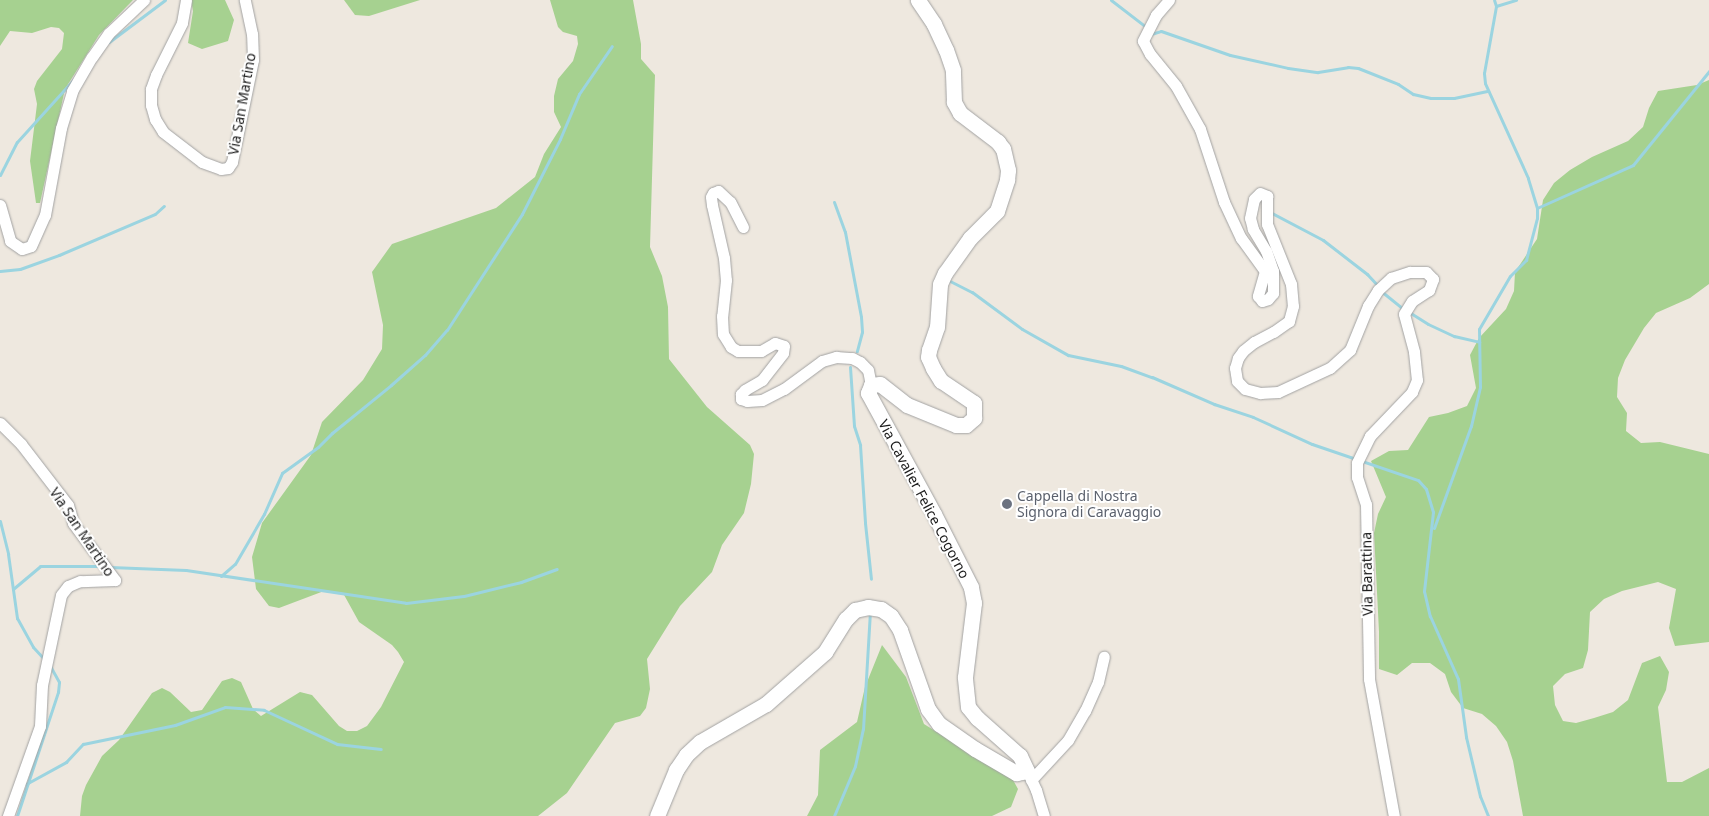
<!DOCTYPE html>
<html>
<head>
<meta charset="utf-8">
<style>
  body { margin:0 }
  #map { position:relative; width:1709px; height:816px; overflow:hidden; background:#eee8df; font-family:"Noto Sans",sans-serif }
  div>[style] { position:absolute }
  .forest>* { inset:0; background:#a6d190 }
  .stream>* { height:3px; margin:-1.5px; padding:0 1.5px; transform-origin:1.5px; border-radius:1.5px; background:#9bd4e0 }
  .roads { filter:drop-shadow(0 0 1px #a2a2a2) drop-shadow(0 0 1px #a2a2a2) }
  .minor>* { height:11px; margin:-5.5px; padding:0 5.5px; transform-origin:5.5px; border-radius:5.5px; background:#fff }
  .tertiary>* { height:15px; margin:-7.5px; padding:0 7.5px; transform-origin:7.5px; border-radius:7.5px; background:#fff }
  .dots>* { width:14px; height:14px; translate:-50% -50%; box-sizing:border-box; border:2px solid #fff; border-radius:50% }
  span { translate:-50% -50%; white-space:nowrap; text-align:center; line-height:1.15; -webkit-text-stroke:4px #fff; paint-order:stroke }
  .street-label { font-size:14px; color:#1b1b1b }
  .worship-label { font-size:14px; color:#5b616d }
  .left { translate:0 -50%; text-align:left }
</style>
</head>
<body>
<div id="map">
  <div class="forest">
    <i style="clip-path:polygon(0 0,133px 0,99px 35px,65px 89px,40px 203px,36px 203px,30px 161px,37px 104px,34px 89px,37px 81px,62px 49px,64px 33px,59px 28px,51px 27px,32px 33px,10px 31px,0 46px)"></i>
    <i style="clip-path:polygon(191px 0,225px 0,234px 20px,228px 41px,202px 49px,188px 43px,193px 11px)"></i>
    <i style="clip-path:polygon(344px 0,420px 0,369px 16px,355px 15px)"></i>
    <i style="clip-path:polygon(550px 0,633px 0,641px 44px,641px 59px,655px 75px,650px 247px,662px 276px,668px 307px,669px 359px,707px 407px,750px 445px,754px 454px,751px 484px,744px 513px,722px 545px,712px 572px,680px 606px,647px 659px,650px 689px,646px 708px,640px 716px,615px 723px,567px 793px,538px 816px,80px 816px,82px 796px,86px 785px,102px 756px,119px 740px,152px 693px,162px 688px,170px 692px,191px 712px,202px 710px,222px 681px,232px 678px,241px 682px,253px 709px,261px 716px,300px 692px,312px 695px,339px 726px,347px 731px,357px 731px,367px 726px,381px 707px,404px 662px,398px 652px,392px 645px,359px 622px,343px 593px,324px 591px,279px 608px,269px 606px,256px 589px,252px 557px,262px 523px,311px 455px,322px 422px,363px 380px,382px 349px,383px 325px,372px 272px,392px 244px,496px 208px,535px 177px,544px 154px,561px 127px,554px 112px,554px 96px,558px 79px,573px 61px,578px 44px,577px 36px,563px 32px,558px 27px)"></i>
    <i style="clip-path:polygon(1709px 80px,1709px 284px,1690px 298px,1656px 313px,1644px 328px,1625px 360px,1618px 378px,1617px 397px,1627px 413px,1626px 431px,1641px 443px,1660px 442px,1709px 454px,1709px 642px,1675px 646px,1669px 628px,1676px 589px,1658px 582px,1622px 591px,1604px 599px,1590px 612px,1588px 650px,1583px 668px,1565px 674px,1553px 686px,1555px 705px,1563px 721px,1576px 723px,1594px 718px,1613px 712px,1628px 700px,1642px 663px,1660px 656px,1669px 672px,1666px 690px,1658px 707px,1667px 782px,1682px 782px,1709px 768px,1709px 816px,1523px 816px,1513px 761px,1507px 742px,1496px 726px,1482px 714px,1463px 708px,1451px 692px,1445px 674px,1430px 663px,1412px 663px,1397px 675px,1379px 669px,1379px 632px,1374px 533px,1378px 514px,1386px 497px,1371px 461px,1389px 451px,1408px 450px,1429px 417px,1448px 413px,1467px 406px,1476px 388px,1470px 355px,1479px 338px,1506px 309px,1514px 291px,1515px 272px,1537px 239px,1543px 200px,1554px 183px,1570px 170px,1592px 157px,1628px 141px,1643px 127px,1649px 108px,1658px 91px,1697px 85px)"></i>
    <i style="clip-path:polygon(882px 645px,906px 677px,924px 724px,1013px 780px,1018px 789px,1011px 807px,992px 816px,807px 816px,818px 795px,820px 750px,857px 722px,865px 687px)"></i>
  </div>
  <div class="stream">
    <i style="left:1111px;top:0;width:44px;rotate:37.6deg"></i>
    <i style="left:1496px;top:6px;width:21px;rotate:-17deg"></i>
    <i style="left:1151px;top:34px;width:10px;rotate:-17deg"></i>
    <i style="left:1161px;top:31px;width:73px;rotate:19.2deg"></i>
    <i style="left:1230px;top:55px;width:59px;rotate:12.6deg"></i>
    <i style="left:1288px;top:68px;width:30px;rotate:8deg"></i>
    <i style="left:1318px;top:72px;width:30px;rotate:-9deg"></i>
    <i style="left:1348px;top:67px;width:10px;rotate:6deg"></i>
    <i style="left:1358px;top:68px;width:43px;rotate:21.8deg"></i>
    <i style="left:1398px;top:84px;width:18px;rotate:34deg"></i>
    <i style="left:1413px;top:94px;width:18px;rotate:13deg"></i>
    <i style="left:1431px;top:98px;width:23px"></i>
    <i style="left:1454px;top:98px;width:35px;rotate:-12deg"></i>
    <i style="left:109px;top:42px;width:70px;rotate:-36.9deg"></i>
    <i style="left:0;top:175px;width:37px;rotate:-63deg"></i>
    <i style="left:17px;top:142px;width:85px;rotate:-47.9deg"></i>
    <i style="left:834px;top:202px;width:32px;rotate:70deg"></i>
    <i style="left:845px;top:232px;width:86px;rotate:79.3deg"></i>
    <i style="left:861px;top:317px;width:15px;rotate:86deg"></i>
    <i style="left:862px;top:332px;width:20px;rotate:105deg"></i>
    <i style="left:1537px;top:208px;width:105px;rotate:-24.1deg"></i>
    <i style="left:1633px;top:165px;width:121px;rotate:-51deg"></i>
    <i style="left:1270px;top:212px;width:60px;rotate:27.8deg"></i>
    <i style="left:1323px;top:240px;width:56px;rotate:37.7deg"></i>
    <i style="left:1367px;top:274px;width:16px;rotate:47deg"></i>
    <i style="left:0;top:271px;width:20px;rotate:-6deg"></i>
    <i style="left:20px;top:269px;width:41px;rotate:-19.7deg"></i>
    <i style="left:59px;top:255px;width:104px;rotate:-23.1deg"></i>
    <i style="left:155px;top:214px;width:12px;rotate:-42deg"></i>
    <i style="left:948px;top:280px;width:27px;rotate:27deg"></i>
    <i style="left:972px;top:292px;width:62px;rotate:36.5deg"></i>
    <i style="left:1022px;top:329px;width:53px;rotate:29.5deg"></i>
    <i style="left:1068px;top:355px;width:54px;rotate:11.7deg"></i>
    <i style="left:1121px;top:366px;width:33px;rotate:20deg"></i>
    <i style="left:1152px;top:377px;width:68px;rotate:23.5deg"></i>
    <i style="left:1214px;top:404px;width:41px;rotate:18.4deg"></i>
    <i style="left:1253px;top:417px;width:65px;rotate:24.6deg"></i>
    <i style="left:1312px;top:444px;width:112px;rotate:18.8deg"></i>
    <i style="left:1418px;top:480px;width:12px;rotate:48deg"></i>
    <i style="left:1426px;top:489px;width:24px;rotate:73deg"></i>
    <i style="left:1433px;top:512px;width:80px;rotate:96.5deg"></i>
    <i style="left:1424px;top:591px;width:26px;rotate:77deg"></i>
    <i style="left:1430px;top:616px;width:69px;rotate:66deg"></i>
    <i style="left:1458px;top:679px;width:59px;rotate:82.1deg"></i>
    <i style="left:1466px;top:737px;width:61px;rotate:76.7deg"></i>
    <i style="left:1480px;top:796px;width:22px;rotate:68deg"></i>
    <i style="left:1381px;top:291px;width:28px;rotate:39deg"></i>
    <i style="left:1409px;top:312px;width:22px;rotate:32deg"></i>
    <i style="left:1428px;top:324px;width:29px;rotate:25deg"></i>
    <i style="left:1454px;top:336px;width:26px;rotate:13deg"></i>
    <i style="left:850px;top:367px;width:59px;rotate:86.1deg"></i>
    <i style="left:854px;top:426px;width:20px;rotate:72deg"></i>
    <i style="left:860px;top:445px;width:78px;rotate:86.3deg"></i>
    <i style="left:865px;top:523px;width:56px;rotate:83.9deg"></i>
    <i style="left:0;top:521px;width:34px;rotate:76deg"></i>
    <i style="left:8px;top:554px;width:65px;rotate:82deg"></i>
    <i style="left:17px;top:618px;width:33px;rotate:61deg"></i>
    <i style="left:33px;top:647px;width:18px;rotate:47deg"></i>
    <i style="left:1434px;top:528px;width:109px;rotate:-70.1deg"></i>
    <i style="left:1471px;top:426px;width:40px;rotate:-77deg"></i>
    <i style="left:1480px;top:387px;width:58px;rotate:-91deg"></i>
    <i style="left:1479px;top:329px;width:61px;rotate:-59.7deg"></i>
    <i style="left:1510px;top:276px;width:23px;rotate:-45deg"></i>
    <i style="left:1526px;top:260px;width:43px;rotate:-75.3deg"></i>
    <i style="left:1537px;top:218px;width:10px;rotate:-90deg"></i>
    <i style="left:1537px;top:208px;width:31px;rotate:-107deg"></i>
    <i style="left:1528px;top:178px;width:104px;rotate:-114.4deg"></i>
    <i style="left:1485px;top:83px;width:10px;rotate:-96deg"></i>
    <i style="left:1484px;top:73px;width:68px;rotate:-79.8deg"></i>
    <i style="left:1496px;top:6px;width:6px;rotate:-108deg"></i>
    <i style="left:110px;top:567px;width:76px;rotate:2.3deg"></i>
    <i style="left:186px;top:570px;width:222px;rotate:8.5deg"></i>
    <i style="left:406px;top:603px;width:58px;rotate:-6.9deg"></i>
    <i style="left:464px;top:596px;width:59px;rotate:-13.8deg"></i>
    <i style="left:521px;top:582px;width:38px;rotate:-20deg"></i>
    <i style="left:221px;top:576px;width:18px;rotate:-41deg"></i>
    <i style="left:235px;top:564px;width:58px;rotate:-59.9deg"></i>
    <i style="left:264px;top:514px;width:45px;rotate:-66.3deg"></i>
    <i style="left:282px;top:473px;width:44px;rotate:-35.8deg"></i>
    <i style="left:318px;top:447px;width:20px;rotate:-45deg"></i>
    <i style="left:332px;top:433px;width:76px;rotate:-39.1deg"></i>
    <i style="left:391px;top:385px;width:45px;rotate:-41.4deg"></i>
    <i style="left:425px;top:355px;width:33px;rotate:-49deg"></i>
    <i style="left:447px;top:330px;width:138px;rotate:-57.1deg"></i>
    <i style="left:522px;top:214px;width:84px;rotate:-63.1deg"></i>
    <i style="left:560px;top:139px;width:49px;rotate:-67.1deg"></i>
    <i style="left:579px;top:94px;width:58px;rotate:-55.5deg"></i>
    <i style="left:13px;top:589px;width:35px;rotate:-40deg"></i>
    <i style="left:40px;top:566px;width:61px"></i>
    <i style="left:26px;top:784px;width:46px;rotate:-28.8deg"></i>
    <i style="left:66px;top:762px;width:25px;rotate:-47deg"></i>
    <i style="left:83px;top:744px;width:94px;rotate:-11.7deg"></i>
    <i style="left:175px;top:725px;width:53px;rotate:-19.8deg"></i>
    <i style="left:225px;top:707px;width:39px;rotate:4deg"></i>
    <i style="left:264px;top:710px;width:81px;rotate:25deg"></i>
    <i style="left:337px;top:744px;width:44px;rotate:6.5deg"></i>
    <i style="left:17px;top:816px;width:131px;rotate:-71.7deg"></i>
    <i style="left:58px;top:692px;width:10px;rotate:-84deg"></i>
    <i style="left:59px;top:682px;width:21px;rotate:-119deg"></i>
    <i style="left:834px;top:816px;width:54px;rotate:-67.2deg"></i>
    <i style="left:855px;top:766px;width:38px;rotate:-78deg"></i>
    <i style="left:863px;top:729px;width:118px;rotate:-86.6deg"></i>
  </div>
  <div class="roads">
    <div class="minor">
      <i style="left:186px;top:0;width:23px;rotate:100deg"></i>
      <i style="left:182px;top:23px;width:58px;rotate:116.6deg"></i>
      <i style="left:156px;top:75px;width:15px;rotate:110deg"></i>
      <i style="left:151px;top:89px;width:16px;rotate:90deg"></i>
      <i style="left:151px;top:105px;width:15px;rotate:74deg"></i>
      <i style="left:155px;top:119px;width:15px;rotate:58deg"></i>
      <i style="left:163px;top:132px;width:49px;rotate:37.6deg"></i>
      <i style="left:202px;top:162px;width:20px;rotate:20deg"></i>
      <i style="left:221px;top:169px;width:7px;rotate:-8deg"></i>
      <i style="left:228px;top:168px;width:7px;rotate:-56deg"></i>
      <i style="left:232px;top:162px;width:104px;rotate:-78.4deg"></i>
      <i style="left:253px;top:60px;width:26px;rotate:-92deg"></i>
      <i style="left:252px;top:34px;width:35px;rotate:-102deg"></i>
      <i style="left:1169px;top:0;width:20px;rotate:131deg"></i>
      <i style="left:1156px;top:15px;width:29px;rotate:117deg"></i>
      <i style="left:1143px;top:41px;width:15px;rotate:62deg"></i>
      <i style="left:1150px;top:54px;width:41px;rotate:50.9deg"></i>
      <i style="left:1176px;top:86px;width:49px;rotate:60.8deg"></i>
      <i style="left:1200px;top:129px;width:77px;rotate:71.8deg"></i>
      <i style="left:1224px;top:202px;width:40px;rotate:65deg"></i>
      <i style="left:1241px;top:238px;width:41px;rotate:54deg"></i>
      <i style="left:1265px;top:271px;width:26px;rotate:106deg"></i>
      <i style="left:1258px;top:296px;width:6px;rotate:51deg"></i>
      <i style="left:1262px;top:301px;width:6px;rotate:-18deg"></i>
      <i style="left:1268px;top:299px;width:8px;rotate:-50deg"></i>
      <i style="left:1273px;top:293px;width:22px;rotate:-90deg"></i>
      <i style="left:1273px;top:271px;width:21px;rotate:-109deg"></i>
      <i style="left:1266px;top:251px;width:26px;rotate:-121deg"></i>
      <i style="left:1253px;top:229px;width:11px;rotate:-105deg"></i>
      <i style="left:1250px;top:218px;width:19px;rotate:-78deg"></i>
      <i style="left:1254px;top:199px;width:8px;rotate:-45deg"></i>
      <i style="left:1260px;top:193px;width:8px;rotate:23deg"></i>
      <i style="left:1267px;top:196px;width:28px;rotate:90deg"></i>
      <i style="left:1267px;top:224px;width:65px;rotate:68.2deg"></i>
      <i style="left:1291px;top:284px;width:22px;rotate:85deg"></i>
      <i style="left:1293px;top:306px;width:16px;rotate:105deg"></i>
      <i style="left:1289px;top:321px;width:19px;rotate:145deg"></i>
      <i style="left:1273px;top:332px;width:21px;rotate:152deg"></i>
      <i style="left:1254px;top:342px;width:14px;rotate:141deg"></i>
      <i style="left:1243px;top:351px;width:9px;rotate:126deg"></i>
      <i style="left:1238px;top:358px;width:10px;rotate:107deg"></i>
      <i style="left:1235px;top:368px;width:13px;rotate:81deg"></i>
      <i style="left:1237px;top:381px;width:11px;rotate:45deg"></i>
      <i style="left:1245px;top:389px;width:16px;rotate:15deg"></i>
      <i style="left:1260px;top:393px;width:18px;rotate:-3deg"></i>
      <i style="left:1278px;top:392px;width:57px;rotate:-24.8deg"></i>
      <i style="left:1330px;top:368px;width:27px;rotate:-42deg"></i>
      <i style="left:1350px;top:350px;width:48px;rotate:-67.8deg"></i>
      <i style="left:1368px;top:306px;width:19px;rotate:-58deg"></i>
      <i style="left:1378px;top:290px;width:18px;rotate:-43deg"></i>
      <i style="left:1391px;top:278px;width:20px;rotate:-18deg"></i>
      <i style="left:1410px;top:272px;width:16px"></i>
      <i style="left:1426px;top:272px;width:10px;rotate:45deg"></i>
      <i style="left:1433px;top:279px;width:12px;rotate:110deg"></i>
      <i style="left:1429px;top:290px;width:20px;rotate:147deg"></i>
      <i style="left:1412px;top:301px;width:15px;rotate:122deg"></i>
      <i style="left:1404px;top:314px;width:39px;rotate:75deg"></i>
      <i style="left:1414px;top:352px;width:28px;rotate:84deg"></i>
      <i style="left:1417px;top:380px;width:13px;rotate:113deg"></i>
      <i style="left:1412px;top:392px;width:61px;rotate:133.7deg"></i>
      <i style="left:1370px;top:436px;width:30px;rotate:116deg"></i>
      <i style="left:1357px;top:463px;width:14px;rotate:90deg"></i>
      <i style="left:1357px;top:477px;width:28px;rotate:72deg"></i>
      <i style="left:1366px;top:504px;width:175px;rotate:89deg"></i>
      <i style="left:1369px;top:679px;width:139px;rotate:79.7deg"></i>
      <i style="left:0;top:205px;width:37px;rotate:74deg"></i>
      <i style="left:10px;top:241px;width:14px;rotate:34deg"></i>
      <i style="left:22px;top:249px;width:9px;rotate:-18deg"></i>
      <i style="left:31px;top:246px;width:34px;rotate:-66deg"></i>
      <i style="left:45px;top:215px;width:88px;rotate:-79.6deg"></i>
      <i style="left:61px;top:128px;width:39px;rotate:-73deg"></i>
      <i style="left:72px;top:91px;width:39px;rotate:-60deg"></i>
      <i style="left:92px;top:57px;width:29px;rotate:-55deg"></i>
      <i style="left:109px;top:33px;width:48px;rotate:-43.3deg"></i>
      <i style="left:743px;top:227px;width:28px;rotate:-117deg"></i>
      <i style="left:730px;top:202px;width:16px;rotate:-137deg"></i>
      <i style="left:718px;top:191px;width:5px;rotate:158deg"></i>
      <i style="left:713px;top:193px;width:4px;rotate:117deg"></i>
      <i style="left:711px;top:197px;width:8px;rotate:83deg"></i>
      <i style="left:712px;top:205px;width:54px;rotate:77.2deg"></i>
      <i style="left:724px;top:258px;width:22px;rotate:85deg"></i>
      <i style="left:726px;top:280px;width:36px;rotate:96deg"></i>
      <i style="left:722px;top:316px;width:18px;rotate:87deg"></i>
      <i style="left:723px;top:334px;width:15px;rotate:58deg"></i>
      <i style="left:731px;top:347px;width:8px;rotate:30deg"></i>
      <i style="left:738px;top:351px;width:23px"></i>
      <i style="left:761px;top:351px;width:16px;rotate:-30deg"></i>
      <i style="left:775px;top:343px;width:9px;rotate:18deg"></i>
      <i style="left:784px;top:346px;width:7px;rotate:98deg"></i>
      <i style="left:783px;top:353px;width:34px;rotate:128deg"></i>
      <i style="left:762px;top:380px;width:20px;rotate:150deg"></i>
      <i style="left:745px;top:390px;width:6px;rotate:135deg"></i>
      <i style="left:741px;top:394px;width:5px;rotate:90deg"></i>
      <i style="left:741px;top:399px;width:6px;rotate:18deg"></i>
      <i style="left:747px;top:401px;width:15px;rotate:-4deg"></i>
      <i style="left:762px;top:400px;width:25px;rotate:-27deg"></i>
      <i style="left:784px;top:389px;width:47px;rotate:-36.4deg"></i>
      <i style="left:822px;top:361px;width:15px;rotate:-16deg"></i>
      <i style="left:836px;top:357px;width:16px;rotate:4deg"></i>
      <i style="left:852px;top:358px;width:9px;rotate:27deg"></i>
      <i style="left:860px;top:362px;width:11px;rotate:45deg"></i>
      <i style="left:868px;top:370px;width:15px;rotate:79deg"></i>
      <i style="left:0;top:423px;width:30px;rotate:45deg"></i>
      <i style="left:21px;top:444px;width:77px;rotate:52.4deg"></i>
      <i style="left:68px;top:505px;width:19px;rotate:74deg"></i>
      <i style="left:73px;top:523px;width:71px;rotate:53.6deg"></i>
      <i style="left:115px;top:580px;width:35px;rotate:178deg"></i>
      <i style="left:80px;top:581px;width:13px;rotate:157deg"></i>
      <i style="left:68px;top:586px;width:11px;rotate:128deg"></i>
      <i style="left:61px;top:595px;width:92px;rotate:101.9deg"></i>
      <i style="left:42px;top:685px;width:41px;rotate:92.8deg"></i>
      <i style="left:40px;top:726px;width:96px;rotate:109.6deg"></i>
      <i style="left:1029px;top:775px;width:17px;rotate:65deg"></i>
      <i style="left:1036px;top:790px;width:27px;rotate:73deg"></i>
      <i style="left:1031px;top:780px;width:54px;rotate:-47.2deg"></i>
      <i style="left:1068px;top:740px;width:34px;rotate:-60deg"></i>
      <i style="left:1085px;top:711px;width:32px;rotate:-66deg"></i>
      <i style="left:1098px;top:682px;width:26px;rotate:-77deg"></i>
    </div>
    <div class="tertiary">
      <i style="left:657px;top:816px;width:50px;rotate:-67.6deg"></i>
      <i style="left:676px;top:770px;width:18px;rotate:-56deg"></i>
      <i style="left:686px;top:755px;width:19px;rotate:-43deg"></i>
      <i style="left:700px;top:742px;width:76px;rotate:-29.9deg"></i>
      <i style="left:766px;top:704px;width:79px;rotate:-41.4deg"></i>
      <i style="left:825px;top:652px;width:39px;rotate:-58deg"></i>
      <i style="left:846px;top:619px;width:13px;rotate:-45deg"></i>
      <i style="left:855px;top:610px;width:13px;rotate:-13deg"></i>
      <i style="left:868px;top:607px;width:13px;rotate:9deg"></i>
      <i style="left:881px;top:609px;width:12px;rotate:35deg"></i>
      <i style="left:891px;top:616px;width:17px;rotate:57deg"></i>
      <i style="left:900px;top:630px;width:84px;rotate:70.5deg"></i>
      <i style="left:928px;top:709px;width:19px;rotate:54deg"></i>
      <i style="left:939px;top:724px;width:44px;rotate:34.8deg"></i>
      <i style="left:975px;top:749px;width:48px;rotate:30.3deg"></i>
      <i style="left:1016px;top:773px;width:11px;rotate:-10deg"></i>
      <i style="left:1027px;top:771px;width:17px;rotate:-115deg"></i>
      <i style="left:1020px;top:756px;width:57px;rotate:-138.5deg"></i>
      <i style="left:977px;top:718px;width:14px;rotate:-129deg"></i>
      <i style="left:968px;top:707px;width:30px;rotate:-96deg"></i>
      <i style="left:965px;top:677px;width:75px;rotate:-83.1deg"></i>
      <i style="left:974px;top:603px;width:16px;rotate:-101deg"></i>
      <i style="left:971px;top:587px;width:82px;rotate:-116.9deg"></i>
      <i style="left:934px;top:514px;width:138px;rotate:-118.6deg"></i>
      <i style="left:868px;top:393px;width:9px;rotate:-69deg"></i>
      <i style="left:871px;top:385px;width:9px;rotate:-6deg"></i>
      <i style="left:880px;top:384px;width:34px;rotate:38deg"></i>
      <i style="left:907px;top:405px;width:53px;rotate:22.2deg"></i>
      <i style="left:956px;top:425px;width:10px"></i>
      <i style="left:966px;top:425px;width:11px;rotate:-41deg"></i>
      <i style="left:974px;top:418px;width:15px;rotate:-90deg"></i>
      <i style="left:974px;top:403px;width:40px;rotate:-146deg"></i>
      <i style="left:941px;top:381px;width:15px;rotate:-122deg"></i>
      <i style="left:933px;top:368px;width:12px;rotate:-114deg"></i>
      <i style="left:928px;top:357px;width:7px;rotate:-82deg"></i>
      <i style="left:929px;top:350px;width:24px;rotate:-71deg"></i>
      <i style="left:937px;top:327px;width:43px;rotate:-86deg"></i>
      <i style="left:940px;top:284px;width:12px;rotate:-66deg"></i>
      <i style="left:945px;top:273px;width:43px;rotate:-54.5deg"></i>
      <i style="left:970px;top:238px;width:38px;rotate:-45deg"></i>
      <i style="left:997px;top:211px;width:33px;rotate:-72deg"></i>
      <i style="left:1007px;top:180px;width:10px;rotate:-84deg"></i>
      <i style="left:1008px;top:170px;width:22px;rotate:-103deg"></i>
      <i style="left:1003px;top:149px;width:9px;rotate:-126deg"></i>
      <i style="left:998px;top:142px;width:48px;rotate:-142.7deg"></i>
      <i style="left:960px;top:113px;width:13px;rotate:-119deg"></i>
      <i style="left:954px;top:102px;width:32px;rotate:-92deg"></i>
      <i style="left:953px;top:70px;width:21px;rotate:-109deg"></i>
      <i style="left:946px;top:50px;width:29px;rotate:-115deg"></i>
      <i style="left:934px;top:24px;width:29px;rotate:-124deg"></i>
    </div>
  </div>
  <div class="dots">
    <i style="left:1007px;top:504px;background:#6b7280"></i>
  </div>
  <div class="street-label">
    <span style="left:242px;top:104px;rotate:-80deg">Via San Martino</span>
    <span style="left:924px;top:499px;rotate:62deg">Via Cavalier Felice Cogorno</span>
    <span style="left:82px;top:532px;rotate:56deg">Via San Martino</span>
    <span style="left:1367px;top:574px;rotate:-91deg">Via Barattina</span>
  </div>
  <div class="worship-label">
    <span class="left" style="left:1017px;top:504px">Cappella di Nostra<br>Signora di Caravaggio</span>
  </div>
</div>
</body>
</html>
